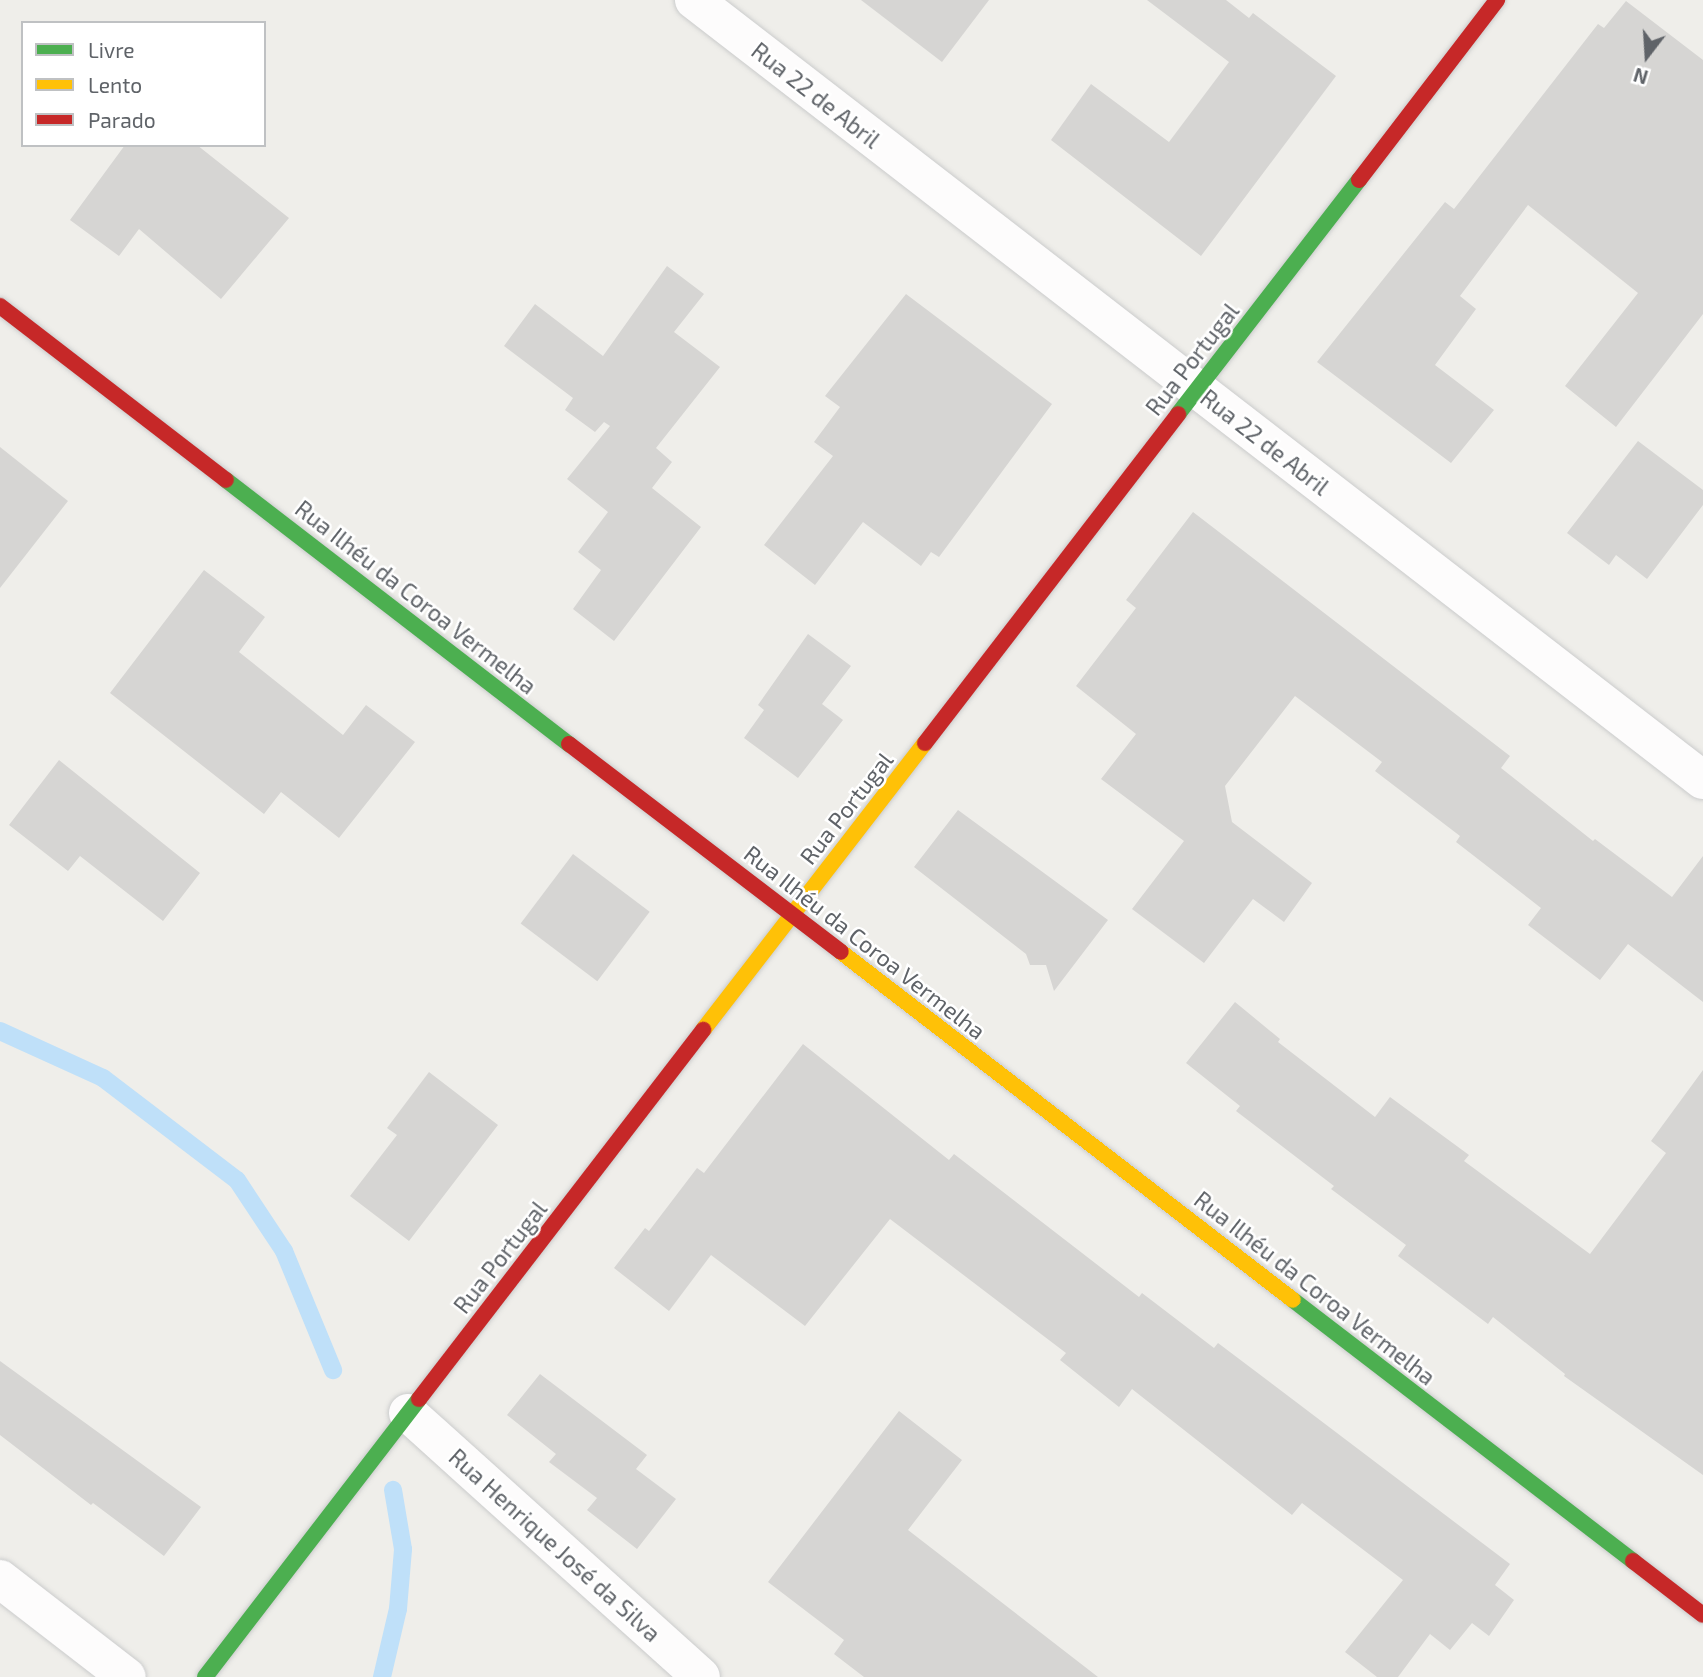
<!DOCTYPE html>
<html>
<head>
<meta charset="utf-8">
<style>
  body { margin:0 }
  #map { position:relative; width:1703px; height:1677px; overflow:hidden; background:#efeeea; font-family:"Exo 2",sans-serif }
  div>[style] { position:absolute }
  .stream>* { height:18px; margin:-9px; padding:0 9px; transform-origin:9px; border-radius:9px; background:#bfe0f9 }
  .building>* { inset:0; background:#d6d5d3; transform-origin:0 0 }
  .roads { filter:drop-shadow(0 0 2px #cbcccc) drop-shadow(0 0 2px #cbcccc) }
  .street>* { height:38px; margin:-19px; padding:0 19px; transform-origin:19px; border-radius:19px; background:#fdfcfc }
  .fast>* { height:16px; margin:-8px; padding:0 8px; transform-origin:8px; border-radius:8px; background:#4caf50 }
  .slow>* { height:16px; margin:-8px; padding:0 8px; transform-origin:8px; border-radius:8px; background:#ffc107 }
  .jam>* { height:16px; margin:-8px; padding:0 8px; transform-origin:8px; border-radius:8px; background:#c62828 }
  span { translate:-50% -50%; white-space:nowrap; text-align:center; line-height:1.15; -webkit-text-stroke:5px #fff; paint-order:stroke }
  .street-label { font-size:23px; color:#5f6368 }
  .legend { position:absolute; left:21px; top:21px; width:245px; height:126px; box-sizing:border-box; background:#fff; border:2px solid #bfc1c3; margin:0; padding:9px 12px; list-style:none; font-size:21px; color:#5f6368 }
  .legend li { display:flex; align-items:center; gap:14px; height:35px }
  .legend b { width:35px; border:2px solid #bfc1c3 }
  .north { position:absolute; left:1612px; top:21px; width:70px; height:70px; -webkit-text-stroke:5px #fff; paint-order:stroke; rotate:197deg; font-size:19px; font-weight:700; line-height:28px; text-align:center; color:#5f6368 }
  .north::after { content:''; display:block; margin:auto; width:24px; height:32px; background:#5f6368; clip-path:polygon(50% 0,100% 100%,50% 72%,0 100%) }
</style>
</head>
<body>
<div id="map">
  <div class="stream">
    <i style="left:0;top:1031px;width:113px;rotate:24.5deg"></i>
    <i style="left:103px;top:1078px;width:168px;rotate:37.3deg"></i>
    <i style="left:237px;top:1180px;width:85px;rotate:56.5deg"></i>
    <i style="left:284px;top:1251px;width:129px;rotate:67.6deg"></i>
    <i style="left:382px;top:1677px;width:70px;rotate:-76.8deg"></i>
    <i style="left:398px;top:1609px;width:60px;rotate:-85.2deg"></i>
    <i style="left:403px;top:1549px;width:60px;rotate:-99.6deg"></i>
  </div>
  <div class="building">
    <i style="clip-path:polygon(861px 0,989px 0,942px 62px)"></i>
    <i style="clip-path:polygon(1147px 0,1226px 0,1249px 18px,1253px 13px,1336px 76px,1201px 256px,1051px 140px,1091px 84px,1169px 142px,1229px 62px)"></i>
    <i style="clip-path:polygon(1626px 1px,1703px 60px,1703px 314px,1616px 427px,1565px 386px,1638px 293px,1528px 205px,1460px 296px,1476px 309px,1435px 365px,1494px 410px,1451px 463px,1317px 362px,1445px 202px,1454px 209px,1598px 24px,1604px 28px)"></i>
    <i style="clip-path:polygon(125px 145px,197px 145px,289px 218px,221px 299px,139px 229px,119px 256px,70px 220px)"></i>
    <i style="clip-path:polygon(667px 266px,704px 294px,674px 332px,720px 367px,656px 448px,672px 462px,652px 488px,701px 527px,614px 641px,573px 609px,601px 570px,578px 552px,608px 512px,567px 479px,610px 426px,604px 422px,595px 432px,565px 410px,573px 398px,504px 346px,535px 304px,603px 356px)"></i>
    <i style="clip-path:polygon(906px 294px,1052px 404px,939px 557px,931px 552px,921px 566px,863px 522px,815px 585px,764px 545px,833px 456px,814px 442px,840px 407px,825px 396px)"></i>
    <i style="clip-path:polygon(1638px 441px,1703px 490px,1703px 505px,1647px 579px,1616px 555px,1609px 565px,1567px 533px)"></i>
    <i style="clip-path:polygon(0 447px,68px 501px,0 588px)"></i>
    <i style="clip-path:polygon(1193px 512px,1510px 756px,1501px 768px,1593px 841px,1595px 839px,1672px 897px,1703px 856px,1703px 1002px,1628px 944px,1600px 980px,1528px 925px,1541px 908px,1456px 842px,1460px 836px,1375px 771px,1382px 762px,1295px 696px,1225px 786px,1232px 822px,1312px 883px,1284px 922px,1253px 899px,1204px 963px,1132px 909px,1184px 841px,1101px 779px,1136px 734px,1076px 686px,1136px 608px,1126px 600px)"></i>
    <i style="clip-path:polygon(204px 570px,265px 617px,239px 652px,343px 735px,366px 705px,415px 742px,339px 838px,281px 792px,264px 814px,110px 693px)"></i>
    <i style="clip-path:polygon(808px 634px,851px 666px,822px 704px,843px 720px,798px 778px,744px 738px,764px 710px,758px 705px)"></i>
    <i style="clip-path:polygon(59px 760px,200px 873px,163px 921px,80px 856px,68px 871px,9px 825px)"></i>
    <i style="clip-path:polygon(958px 810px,1108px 920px,1054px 991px,1046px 965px,1030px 965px,1026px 954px,914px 867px)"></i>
    <i style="left:573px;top:854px;width:96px;height:87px;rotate:37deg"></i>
    <i style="clip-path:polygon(1235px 1002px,1280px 1039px,1278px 1042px,1375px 1117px,1390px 1097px,1469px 1155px,1464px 1161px,1590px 1254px,1666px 1153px,1651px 1141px,1703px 1070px,1703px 1475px,1564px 1376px,1565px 1374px,1493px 1317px,1488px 1324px,1398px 1256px,1406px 1245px,1331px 1189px,1334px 1186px,1236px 1111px,1240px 1106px,1186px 1063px)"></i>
    <i style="clip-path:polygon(803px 1044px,949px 1160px,954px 1154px,1139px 1297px,1142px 1293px,1214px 1348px,1218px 1343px,1510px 1564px,1495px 1585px,1514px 1600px,1489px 1636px,1472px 1623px,1450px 1650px,1430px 1634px,1398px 1677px,1377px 1677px,1345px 1652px,1403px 1580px,1302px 1503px,1292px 1515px,1132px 1389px,1119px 1407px,1060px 1360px,1066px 1353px,890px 1219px,805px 1326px,711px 1255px,669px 1311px,614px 1268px,645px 1228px,649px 1231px,697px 1168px,704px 1173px)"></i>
    <i style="clip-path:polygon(429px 1072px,498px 1125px,409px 1241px,350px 1196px,397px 1135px,387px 1128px)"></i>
    <i style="clip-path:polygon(0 1361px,201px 1507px,164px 1556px,93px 1503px,91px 1505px,0 1435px)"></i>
    <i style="clip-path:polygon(540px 1374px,647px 1455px,636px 1469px,676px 1499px,637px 1549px,587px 1510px,597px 1498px,549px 1462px,556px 1454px,507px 1415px)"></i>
    <i style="clip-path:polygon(899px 1411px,962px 1460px,908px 1530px,1098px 1677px,864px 1677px,834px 1654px,844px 1640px,768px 1582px)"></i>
  </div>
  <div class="roads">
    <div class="street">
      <i style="left:694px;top:0;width:1275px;rotate:37.71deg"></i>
      <i style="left:408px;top:1413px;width:394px;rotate:42deg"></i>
      <i style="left:0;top:1579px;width:160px;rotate:37.7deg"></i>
    </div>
    <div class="fast">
      <i style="left:1178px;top:414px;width:296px;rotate:-52.3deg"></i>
      <i style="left:226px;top:480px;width:433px;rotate:37.6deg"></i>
      <i style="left:1293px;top:1300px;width:429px;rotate:37.5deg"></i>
      <i style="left:205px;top:1677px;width:351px;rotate:-52.4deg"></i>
    </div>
    <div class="slow">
      <i style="left:841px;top:952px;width:570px;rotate:37.59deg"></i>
      <i style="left:703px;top:1030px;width:363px;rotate:-52.3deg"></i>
    </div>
    <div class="jam">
      <i style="left:1359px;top:180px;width:227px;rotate:-52.5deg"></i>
      <i style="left:0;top:306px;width:285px;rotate:37.6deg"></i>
      <i style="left:925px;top:743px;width:415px;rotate:-52.4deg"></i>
      <i style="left:569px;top:744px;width:342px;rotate:37.4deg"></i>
      <i style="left:419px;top:1399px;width:466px;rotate:-52.4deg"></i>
      <i style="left:1633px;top:1561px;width:88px;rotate:37.6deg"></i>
    </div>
  </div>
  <div class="street-label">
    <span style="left:816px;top:95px;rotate:38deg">Rua 22 de Abril</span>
    <span style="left:1192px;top:359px;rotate:-52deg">Rua Portugal</span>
    <span style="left:1265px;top:442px;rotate:38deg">Rua 22 de Abril</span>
    <span style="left:416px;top:597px;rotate:38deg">Rua Ilhéu da Coroa Vermelha</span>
    <span style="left:846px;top:808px;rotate:-52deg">Rua Portugal</span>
    <span style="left:865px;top:942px;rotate:38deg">Rua Ilhéu da Coroa Vermelha</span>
    <span style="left:500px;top:1257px;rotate:-52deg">Rua Portugal</span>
    <span style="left:1315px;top:1288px;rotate:38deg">Rua Ilhéu da Coroa Vermelha</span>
    <span style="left:555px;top:1545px;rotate:42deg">Rua Henrique José da Silva</span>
  </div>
  <ul class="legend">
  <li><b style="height:9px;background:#4caf50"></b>Livre</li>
  <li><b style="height:9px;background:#ffc107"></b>Lento</li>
  <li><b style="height:9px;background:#c62828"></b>Parado</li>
  </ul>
  <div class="north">N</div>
</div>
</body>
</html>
